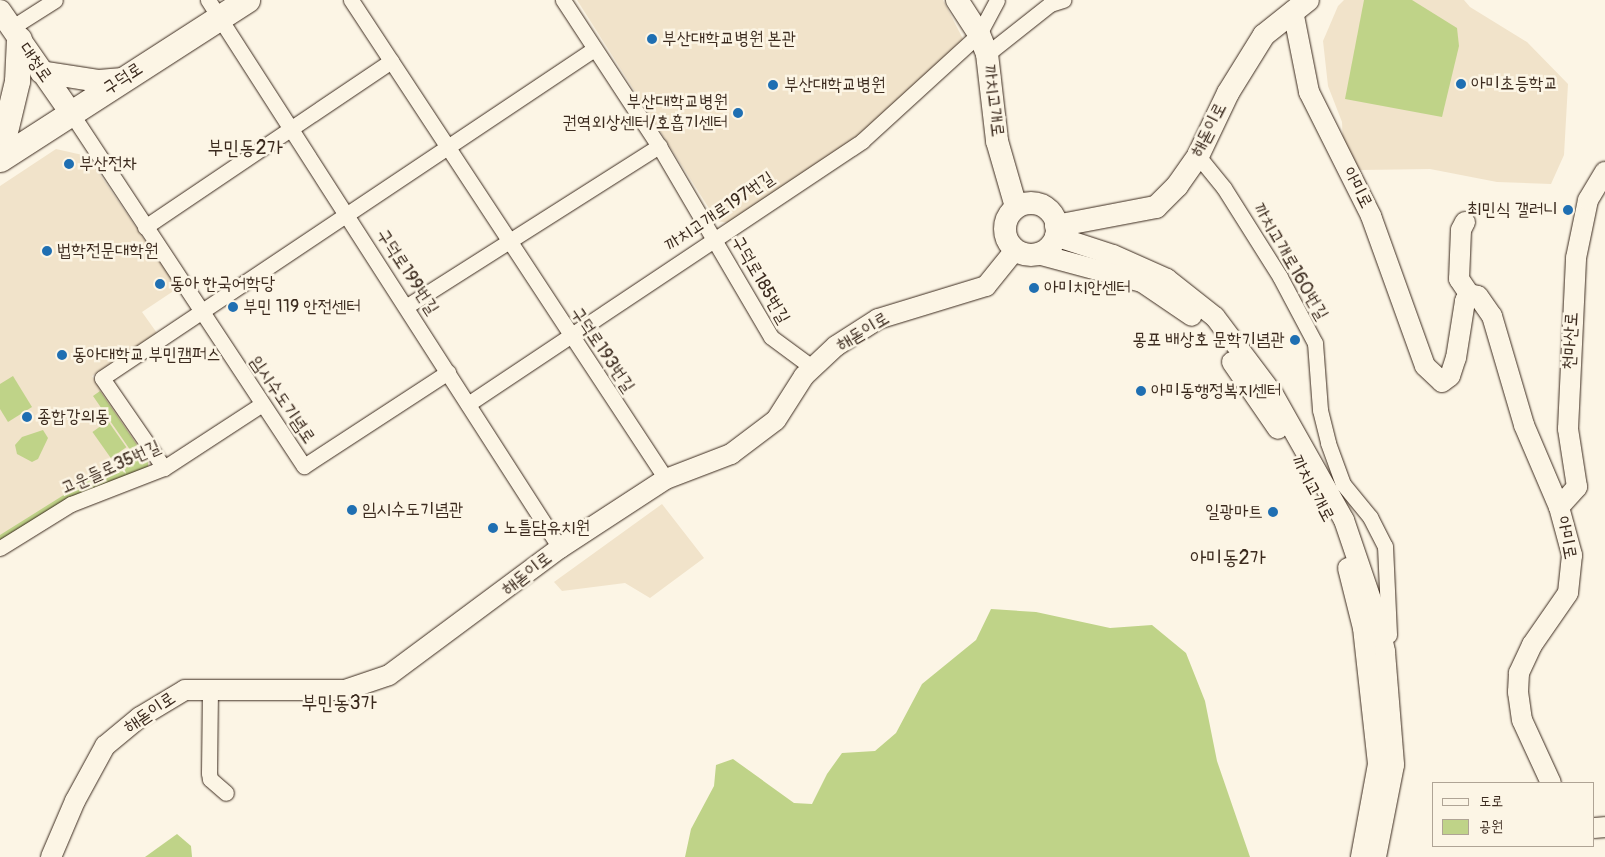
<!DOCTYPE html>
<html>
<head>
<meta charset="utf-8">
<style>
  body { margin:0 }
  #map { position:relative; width:1605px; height:857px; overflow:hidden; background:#fcf5e5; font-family:Pangolin,"Poor Story",sans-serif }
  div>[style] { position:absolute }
  .built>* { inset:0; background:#f1e3ca }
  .green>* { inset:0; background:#bfd388; transform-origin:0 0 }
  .roads { filter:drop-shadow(0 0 1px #3b2a1e) drop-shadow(0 0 1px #3b2a1e) }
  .minor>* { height:15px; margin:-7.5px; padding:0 7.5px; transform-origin:7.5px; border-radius:7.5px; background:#fcf5e5 }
  .tertiary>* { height:20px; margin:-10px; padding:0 10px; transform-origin:10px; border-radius:10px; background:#fcf5e5 }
  .secondary>* { height:22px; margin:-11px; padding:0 11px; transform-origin:11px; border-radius:11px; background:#fcf5e5 }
  .secondary>.ring { margin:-11px; padding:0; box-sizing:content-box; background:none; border:22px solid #fcf5e5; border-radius:50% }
  .primary>* { height:25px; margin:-12.5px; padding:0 12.5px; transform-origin:12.5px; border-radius:12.5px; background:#fcf5e5 }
  .dots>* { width:14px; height:14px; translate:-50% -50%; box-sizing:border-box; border:2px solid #fcf5e5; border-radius:50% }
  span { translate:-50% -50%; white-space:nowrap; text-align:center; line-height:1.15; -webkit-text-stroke:5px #fcf5e5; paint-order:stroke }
  .poi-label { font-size:18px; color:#3b2a1e }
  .left { translate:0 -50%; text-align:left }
  .right { translate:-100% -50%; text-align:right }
  .street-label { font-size:18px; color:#3b2a1e }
  .quarter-label { font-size:20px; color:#3b2a1e }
  .legend { position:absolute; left:1432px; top:782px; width:162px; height:65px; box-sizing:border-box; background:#fcf5e5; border:1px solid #afa495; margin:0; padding:6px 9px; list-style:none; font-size:15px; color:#3b2a1e }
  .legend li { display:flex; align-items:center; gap:10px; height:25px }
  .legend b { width:25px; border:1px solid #afa495 }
</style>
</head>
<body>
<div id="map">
  <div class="built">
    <i style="clip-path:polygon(577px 0,943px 0,963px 39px,863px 135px,729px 223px,717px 221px)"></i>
    <i style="clip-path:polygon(1344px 0,1464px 0,1470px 7px,1527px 42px,1568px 84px,1564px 155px,1551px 184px,1497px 182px,1430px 169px,1361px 170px,1352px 165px,1343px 146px,1342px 122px,1328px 86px,1323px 41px,1338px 6px)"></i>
    <i style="clip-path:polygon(56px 149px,87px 156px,178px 288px,142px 312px,157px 333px,92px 376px,149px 460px,149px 469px,0 543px,0 186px)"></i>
    <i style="clip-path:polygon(662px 504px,704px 558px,650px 598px,625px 583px,562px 591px,554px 582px)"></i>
  </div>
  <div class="green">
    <i style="clip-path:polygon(1364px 0,1412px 0,1457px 28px,1459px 46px,1442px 117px,1345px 99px)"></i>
    <i style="clip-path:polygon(13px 376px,32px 407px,8px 422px,0 409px,0 384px)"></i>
    <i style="clip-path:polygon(100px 391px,148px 461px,148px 468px,0 542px,0 535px,110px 466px,115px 473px,135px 457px,93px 396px)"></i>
    <i style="left:108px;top:421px;width:32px;height:19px;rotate:55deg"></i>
    <i style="clip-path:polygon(43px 430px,48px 438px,38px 459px,32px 462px,17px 454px,15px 445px,22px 437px)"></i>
    <i style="clip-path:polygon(991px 609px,1036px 612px,1110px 628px,1152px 625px,1186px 653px,1205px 701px,1217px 761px,1250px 857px,685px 857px,691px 829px,714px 786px,716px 765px,733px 759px,794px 803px,812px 804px,827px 774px,842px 753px,875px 751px,896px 733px,922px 684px,976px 640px)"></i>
    <i style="clip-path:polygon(177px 834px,191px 846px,192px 857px,145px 857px)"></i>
  </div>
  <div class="roads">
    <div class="minor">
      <i style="left:208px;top:0;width:651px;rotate:57.29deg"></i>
      <i style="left:351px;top:0;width:573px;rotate:56.67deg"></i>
      <i style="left:563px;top:0;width:175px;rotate:56.7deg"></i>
      <i style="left:659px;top:146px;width:221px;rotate:59.6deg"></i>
      <i style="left:771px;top:337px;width:52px;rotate:36.4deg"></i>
      <i style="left:11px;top:28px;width:52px;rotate:-32.5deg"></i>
      <i style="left:987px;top:54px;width:80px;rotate:-38.4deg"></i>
      <i style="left:1050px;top:4px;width:14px;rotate:-17deg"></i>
      <i style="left:71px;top:113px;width:423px;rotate:56.6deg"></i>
      <i style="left:304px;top:466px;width:172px;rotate:-33.1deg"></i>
      <i style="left:1198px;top:156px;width:41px;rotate:50.9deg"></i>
      <i style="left:1224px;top:188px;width:105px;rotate:57.8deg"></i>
      <i style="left:1280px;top:277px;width:75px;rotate:62.1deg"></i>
      <i style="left:1315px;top:343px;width:67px;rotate:85.7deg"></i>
      <i style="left:1320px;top:410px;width:34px;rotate:76deg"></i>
      <i style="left:1328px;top:443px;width:44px;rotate:69.9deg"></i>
      <i style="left:1343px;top:484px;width:43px;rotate:50.7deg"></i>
      <i style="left:1370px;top:517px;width:33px;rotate:63deg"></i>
      <i style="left:1385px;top:546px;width:89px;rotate:87.4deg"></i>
      <i style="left:145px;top:227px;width:297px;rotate:-34deg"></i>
      <i style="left:407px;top:306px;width:299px;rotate:-32.4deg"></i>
      <i style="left:468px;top:404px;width:474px;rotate:-33.7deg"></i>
      <i style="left:862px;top:141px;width:159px;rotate:-42.4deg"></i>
      <i style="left:979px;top:34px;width:38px;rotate:-62deg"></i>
      <i style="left:164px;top:468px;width:109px;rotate:-124.6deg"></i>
      <i style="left:102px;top:378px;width:592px;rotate:-33.77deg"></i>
      <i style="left:0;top:548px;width:84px;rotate:-31.8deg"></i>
      <i style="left:71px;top:504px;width:100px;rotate:-21.2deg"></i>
      <i style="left:164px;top:468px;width:117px;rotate:-33.1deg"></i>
      <i style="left:210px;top:690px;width:83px;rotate:90.7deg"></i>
      <i style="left:209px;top:773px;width:6px;rotate:81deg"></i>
      <i style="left:210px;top:779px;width:21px;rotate:41deg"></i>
    </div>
    <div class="tertiary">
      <i style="left:1293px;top:11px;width:83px;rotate:78.8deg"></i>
      <i style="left:1309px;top:92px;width:139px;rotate:63.4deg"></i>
      <i style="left:1371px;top:216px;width:159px;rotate:70.2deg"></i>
      <i style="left:1425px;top:366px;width:23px;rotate:43deg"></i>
      <i style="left:1442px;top:382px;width:10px;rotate:-37deg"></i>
      <i style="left:1450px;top:376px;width:19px;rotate:-72deg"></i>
      <i style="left:1456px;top:358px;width:58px;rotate:-81deg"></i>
      <i style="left:1465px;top:301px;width:8px;rotate:-60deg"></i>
      <i style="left:1469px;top:294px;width:9px;rotate:13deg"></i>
      <i style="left:1478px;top:296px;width:24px;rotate:55deg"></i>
      <i style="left:1492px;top:316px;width:114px;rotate:73.6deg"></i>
      <i style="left:1524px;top:425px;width:89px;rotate:66.9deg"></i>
      <i style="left:1559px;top:507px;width:50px;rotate:74.8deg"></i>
      <i style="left:1572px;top:555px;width:38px;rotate:96deg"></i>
      <i style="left:1568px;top:593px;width:63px;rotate:124.7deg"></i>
      <i style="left:1532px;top:645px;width:31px;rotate:115deg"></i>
      <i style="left:1519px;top:673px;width:19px;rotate:93deg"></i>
      <i style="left:1518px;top:692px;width:28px;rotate:82deg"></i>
      <i style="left:1522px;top:720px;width:69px;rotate:65.3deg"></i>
      <i style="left:1465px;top:222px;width:9px;rotate:117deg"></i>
      <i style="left:1461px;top:230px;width:49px;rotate:92.3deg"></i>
      <i style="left:1459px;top:279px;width:18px;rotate:56deg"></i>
      <i style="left:1055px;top:236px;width:61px;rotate:18.1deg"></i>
      <i style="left:1113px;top:255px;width:59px;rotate:24deg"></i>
      <i style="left:1167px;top:279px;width:61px;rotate:38.4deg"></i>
      <i style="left:1215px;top:317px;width:96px;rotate:53deg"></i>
      <i style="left:1273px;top:394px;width:145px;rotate:60.6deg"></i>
      <i style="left:1344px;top:520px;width:109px;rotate:71.2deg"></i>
      <i style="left:1379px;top:623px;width:30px;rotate:78deg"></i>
      <i style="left:1385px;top:652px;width:113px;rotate:85.4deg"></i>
      <i style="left:1394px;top:765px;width:94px;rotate:101.1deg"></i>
      <i style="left:1038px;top:254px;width:108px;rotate:15.1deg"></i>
      <i style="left:1142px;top:282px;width:60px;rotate:34.2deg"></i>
      <i style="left:1232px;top:362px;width:81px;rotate:55.5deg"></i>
      <i style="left:1559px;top:507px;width:27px;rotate:-48deg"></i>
      <i style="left:1577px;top:487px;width:59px;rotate:-98.8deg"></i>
      <i style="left:1568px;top:429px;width:171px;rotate:-87.3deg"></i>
      <i style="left:1576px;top:258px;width:59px;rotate:-78.3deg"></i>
      <i style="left:1588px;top:200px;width:33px;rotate:-59deg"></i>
      <i style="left:1348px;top:568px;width:62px;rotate:76deg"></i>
      <i style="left:1363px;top:628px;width:137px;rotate:83.7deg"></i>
      <i style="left:1378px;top:764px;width:95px;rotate:100.4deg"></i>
      <i style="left:1594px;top:828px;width:11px;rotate:-5deg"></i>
      <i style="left:51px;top:857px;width:61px;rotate:-66.8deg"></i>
      <i style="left:75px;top:801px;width:63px;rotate:-61.4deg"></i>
      <i style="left:105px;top:746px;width:45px;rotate:-39.6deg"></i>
      <i style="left:140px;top:717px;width:52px;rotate:-31deg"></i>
      <i style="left:185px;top:690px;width:160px"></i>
      <i style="left:345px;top:690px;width:46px;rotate:-18.8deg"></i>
      <i style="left:389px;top:675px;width:213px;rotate:-36.6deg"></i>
      <i style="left:560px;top:548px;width:126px;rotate:-33.1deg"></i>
      <i style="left:666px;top:479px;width:70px;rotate:-21deg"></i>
      <i style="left:731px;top:454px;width:56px;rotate:-37.1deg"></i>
      <i style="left:776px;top:420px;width:52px;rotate:-57.5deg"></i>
      <i style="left:804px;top:376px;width:44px;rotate:-43.2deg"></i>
      <i style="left:836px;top:346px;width:50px;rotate:-32.7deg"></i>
      <i style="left:878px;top:319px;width:113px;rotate:-17deg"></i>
      <i style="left:986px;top:286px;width:46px;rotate:-51.1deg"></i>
    </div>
    <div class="secondary">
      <i style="left:957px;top:0;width:40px;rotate:57.1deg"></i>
      <i style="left:979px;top:34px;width:22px;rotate:68deg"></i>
      <i style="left:987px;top:54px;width:88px;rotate:83.4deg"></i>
      <i style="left:997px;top:141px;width:69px;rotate:73.9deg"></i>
      <i style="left:0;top:11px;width:124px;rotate:55.2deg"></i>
      <i style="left:41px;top:72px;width:59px;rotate:8.8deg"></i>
      <i style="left:99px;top:81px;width:24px;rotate:-5deg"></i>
      <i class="ring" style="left:1005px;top:203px;width:30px;height:30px"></i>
      <i style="left:1056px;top:226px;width:102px;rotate:-10.8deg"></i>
      <i style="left:1156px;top:207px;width:30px;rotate:-45deg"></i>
      <i style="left:1177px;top:186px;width:37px;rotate:-55deg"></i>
      <i style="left:1198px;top:156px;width:70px;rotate:-64.5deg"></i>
      <i style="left:1228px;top:93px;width:68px;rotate:-58.2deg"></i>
      <i style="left:1264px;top:35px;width:56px;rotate:-38.5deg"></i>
    </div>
    <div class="primary">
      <i style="left:0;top:152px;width:73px;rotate:-76.5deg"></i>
      <i style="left:17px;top:81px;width:42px;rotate:-87.3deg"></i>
      <i style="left:0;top:159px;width:294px;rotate:-32.8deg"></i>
    </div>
  </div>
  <div class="dots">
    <i style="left:652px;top:39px;background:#1f6fb2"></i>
    <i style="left:1461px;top:84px;background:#1f6fb2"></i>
    <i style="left:773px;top:85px;background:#1f6fb2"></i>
    <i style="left:738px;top:113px;background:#1f6fb2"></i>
    <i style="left:69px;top:164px;background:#1f6fb2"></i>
    <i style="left:1568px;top:210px;background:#1f6fb2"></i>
    <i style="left:47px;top:251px;background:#1f6fb2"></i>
    <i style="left:160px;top:284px;background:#1f6fb2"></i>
    <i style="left:1034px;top:288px;background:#1f6fb2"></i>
    <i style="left:233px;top:307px;background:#1f6fb2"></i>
    <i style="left:1295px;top:340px;background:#1f6fb2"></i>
    <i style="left:62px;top:355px;background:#1f6fb2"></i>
    <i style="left:1141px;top:391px;background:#1f6fb2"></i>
    <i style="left:27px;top:417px;background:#1f6fb2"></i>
    <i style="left:352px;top:510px;background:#1f6fb2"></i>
    <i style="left:1273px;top:512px;background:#1f6fb2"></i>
    <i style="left:493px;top:528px;background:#1f6fb2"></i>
  </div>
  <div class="poi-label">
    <span class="left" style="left:662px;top:39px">부산대학교병원 본관</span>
    <span class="left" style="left:1471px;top:84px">아미초등학교</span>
    <span class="left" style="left:784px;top:85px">부산대학교병원</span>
    <span class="right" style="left:728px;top:113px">부산대학교병원<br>권역외상센터/호흡기센터</span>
    <span class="left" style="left:79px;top:164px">부산전차</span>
    <span class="right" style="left:1558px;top:210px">최민식 갤러니</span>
    <span class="left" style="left:57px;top:251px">법학전문대학원</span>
    <span class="left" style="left:170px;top:284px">동아 한국어학당</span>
    <span class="left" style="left:1044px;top:288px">아미치안센터</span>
    <span class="left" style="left:243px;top:307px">부민 119 안전센터</span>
    <span class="right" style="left:1285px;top:340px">몽포 배상호 문학기념관</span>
    <span class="left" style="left:72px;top:355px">동아대학교 부민캠퍼스</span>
    <span class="left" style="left:1151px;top:391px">아미동행정복지센터</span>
    <span class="left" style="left:37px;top:417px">종합강의동</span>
    <span class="left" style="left:362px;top:510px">임시수도기념관</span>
    <span class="right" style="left:1263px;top:512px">일광마트</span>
    <span class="left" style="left:503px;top:528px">노틀담유치원</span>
  </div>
  <div class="street-label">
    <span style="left:35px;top:63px;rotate:55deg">대청로</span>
    <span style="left:123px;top:79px;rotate:-33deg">구덕로</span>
    <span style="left:993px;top:101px;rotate:83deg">까치고개로</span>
    <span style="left:1209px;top:130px;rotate:-63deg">해돋이로</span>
    <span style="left:1357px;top:188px;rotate:63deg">아미로</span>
    <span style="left:720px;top:212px;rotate:-34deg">까치고개로197번길</span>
    <span style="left:1290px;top:262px;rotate:60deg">까치고개로160번길</span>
    <span style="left:407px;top:272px;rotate:57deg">구덕로199번길</span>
    <span style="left:760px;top:280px;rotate:60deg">구덕로185번길</span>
    <span style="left:863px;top:332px;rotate:-31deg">해돋이로</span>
    <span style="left:1571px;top:341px;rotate:-87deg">천마산로</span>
    <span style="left:602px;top:350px;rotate:56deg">구덕로193번길</span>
    <span style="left:282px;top:400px;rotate:56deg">임시수도기념로</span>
    <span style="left:111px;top:468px;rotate:-24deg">고운들로35번길</span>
    <span style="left:1312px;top:489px;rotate:62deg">까치고개로</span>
    <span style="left:1566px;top:538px;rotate:79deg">아미로</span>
    <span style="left:527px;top:574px;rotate:-38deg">해돋이로</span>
    <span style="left:150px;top:713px;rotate:-34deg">해돋이로</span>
  </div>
  <div class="quarter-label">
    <span style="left:245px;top:147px">부민동2가</span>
    <span style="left:1228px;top:557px">아미동2가</span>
    <span style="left:339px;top:702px">부민동3가</span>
  </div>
  <ul class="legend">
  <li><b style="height:6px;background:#fcf5e5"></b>도로</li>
  <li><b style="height:14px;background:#bfd388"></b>공원</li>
  </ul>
</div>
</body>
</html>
